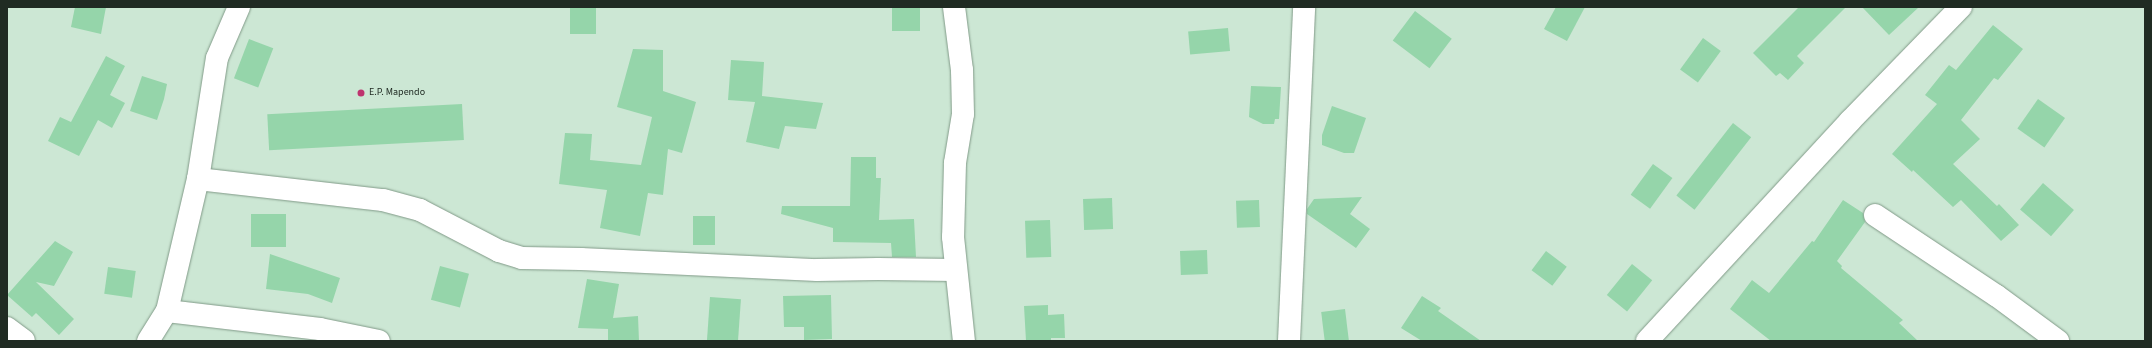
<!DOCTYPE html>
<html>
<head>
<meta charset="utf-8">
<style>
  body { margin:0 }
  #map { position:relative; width:2152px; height:348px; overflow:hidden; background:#cce7d4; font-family:"Source Sans 3",sans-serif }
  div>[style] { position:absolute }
  .building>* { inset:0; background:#95d5aa; transform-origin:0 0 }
  .roads { filter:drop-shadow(0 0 1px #819a88) drop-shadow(0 0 1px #819a88) }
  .minor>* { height:22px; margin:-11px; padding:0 11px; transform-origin:11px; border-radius:11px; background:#fff }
  .dots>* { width:11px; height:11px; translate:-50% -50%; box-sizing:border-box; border:2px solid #cce7d4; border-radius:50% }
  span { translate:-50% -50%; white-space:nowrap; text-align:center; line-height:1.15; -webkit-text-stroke:3.5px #cce7d4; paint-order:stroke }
  .poi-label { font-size:10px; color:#202b23 }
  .left { translate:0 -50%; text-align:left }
  .frame { position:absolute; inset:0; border:8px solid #202b23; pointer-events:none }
</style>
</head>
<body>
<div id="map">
  <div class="building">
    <i style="clip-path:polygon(75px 7px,106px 7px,101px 34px,71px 27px)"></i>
    <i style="left:570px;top:7px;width:26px;height:27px"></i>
    <i style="left:892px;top:7px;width:28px;height:24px"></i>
    <i style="clip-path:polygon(1556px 7px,1585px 7px,1567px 41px,1544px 29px)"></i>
    <i style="clip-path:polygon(1799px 7px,1846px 7px,1797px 56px,1804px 63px,1788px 80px,1780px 73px,1776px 76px,1753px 53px)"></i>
    <i style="clip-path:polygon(1862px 7px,1919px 7px,1889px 35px)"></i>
    <i style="left:1415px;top:11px;width:46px;height:37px;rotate:37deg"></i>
    <i style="clip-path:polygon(1993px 25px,2023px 49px,1998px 80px,1994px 78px,1961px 120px,1980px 139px,1953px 164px,1997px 206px,1999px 204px,2019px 225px,2001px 241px,1961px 200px,1953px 207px,1913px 170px,1912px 172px,1892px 154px,1937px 104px,1925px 95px,1949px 65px,1956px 70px)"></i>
    <i style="left:1228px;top:28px;width:23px;height:40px;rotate:85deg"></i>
    <i style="left:1703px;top:38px;width:22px;height:39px;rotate:36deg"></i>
    <i style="left:249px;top:39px;width:26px;height:42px;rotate:21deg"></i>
    <i style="clip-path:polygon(633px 49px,663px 50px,663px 91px,696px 102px,682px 153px,668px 149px,663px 195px,648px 193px,640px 236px,600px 228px,607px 190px,559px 184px,565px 133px,592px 134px,590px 160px,641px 165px,652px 117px,617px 107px)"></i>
    <i style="clip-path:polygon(106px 56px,125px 66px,110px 95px,125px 103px,112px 128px,98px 120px,79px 156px,48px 141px,60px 117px,71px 122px)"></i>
    <i style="clip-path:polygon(731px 60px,764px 62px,762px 96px,823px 103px,816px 129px,785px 126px,779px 149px,746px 142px,755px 102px,728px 100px)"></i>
    <i style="clip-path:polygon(142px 76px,167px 84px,164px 99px,157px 120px,130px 111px)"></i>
    <i style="clip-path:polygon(1251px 86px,1281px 87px,1279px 119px,1275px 119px,1274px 124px,1263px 124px,1249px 117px)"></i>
    <i style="left:2038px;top:99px;width:33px;height:36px;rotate:35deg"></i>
    <i style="left:462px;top:104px;width:36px;height:195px;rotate:87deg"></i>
    <i style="clip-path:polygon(1332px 106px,1366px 118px,1354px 153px,1344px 153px,1322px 145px,1322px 135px)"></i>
    <i style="left:1733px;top:123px;width:23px;height:92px;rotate:38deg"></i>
    <i style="clip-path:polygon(851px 157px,876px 157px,876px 178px,881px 178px,879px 220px,914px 219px,916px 257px,892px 257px,891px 243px,833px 242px,833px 228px,781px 214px,782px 206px,850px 206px)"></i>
    <i style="left:1653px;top:164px;width:24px;height:38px;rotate:36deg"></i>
    <i style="left:2043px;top:183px;width:41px;height:35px;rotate:41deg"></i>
    <i style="clip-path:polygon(1362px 197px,1350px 214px,1370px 229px,1356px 248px,1307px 214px,1307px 209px,1314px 199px)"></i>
    <i style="left:1112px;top:198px;width:31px;height:29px;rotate:88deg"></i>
    <i style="left:1259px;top:200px;width:27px;height:23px;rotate:88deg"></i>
    <i style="clip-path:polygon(1843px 200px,1863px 213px,1865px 222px,1837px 261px,1842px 266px,1841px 268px,1903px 320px,1899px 323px,1918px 341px,1771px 341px,1730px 309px,1752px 280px,1769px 293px,1812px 241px,1814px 242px)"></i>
    <i style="left:251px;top:214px;width:35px;height:33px"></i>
    <i style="left:693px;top:216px;width:22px;height:29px"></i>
    <i style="left:1050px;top:220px;width:37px;height:25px;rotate:88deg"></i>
    <i style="clip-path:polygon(55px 241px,73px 252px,54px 286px,36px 282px,74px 319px,59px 335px,36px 313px,32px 317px,7px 295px)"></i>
    <i style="left:1207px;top:250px;width:24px;height:27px;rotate:88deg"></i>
    <i style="left:1546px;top:251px;width:26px;height:24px;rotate:37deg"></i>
    <i style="clip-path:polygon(270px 254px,340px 278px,332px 303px,308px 294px,266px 289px)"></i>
    <i style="left:1632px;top:264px;width:26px;height:40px;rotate:39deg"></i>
    <i style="left:440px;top:266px;width:30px;height:35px;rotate:15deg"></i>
    <i style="left:108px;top:267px;width:28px;height:27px;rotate:8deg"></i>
    <i style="clip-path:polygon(587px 279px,619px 284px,613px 318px,638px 316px,639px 341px,608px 341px,608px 329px,578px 328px)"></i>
    <i style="clip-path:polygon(831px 295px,832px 339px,804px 340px,804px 327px,784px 327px,783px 296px)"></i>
    <i style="clip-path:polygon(1422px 296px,1441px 308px,1438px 311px,1481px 341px,1422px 341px,1401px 328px)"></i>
    <i style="left:710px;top:297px;width:31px;height:44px;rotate:4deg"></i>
    <i style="clip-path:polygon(1048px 305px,1048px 315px,1064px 314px,1065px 338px,1051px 338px,1051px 341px,1026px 341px,1024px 306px)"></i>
    <i style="left:1345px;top:309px;width:32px;height:24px;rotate:83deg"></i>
  </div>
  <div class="roads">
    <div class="minor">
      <i style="left:954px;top:7px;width:64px;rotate:82.8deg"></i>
      <i style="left:962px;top:70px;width:44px;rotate:88.7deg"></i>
      <i style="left:963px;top:114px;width:50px;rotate:99.3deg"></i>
      <i style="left:955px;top:163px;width:74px;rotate:91.5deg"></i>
      <i style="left:953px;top:237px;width:105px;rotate:84deg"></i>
      <i style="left:198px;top:179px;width:186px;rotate:6.5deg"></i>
      <i style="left:383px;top:200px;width:38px;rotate:15deg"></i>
      <i style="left:420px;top:210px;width:89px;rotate:27.4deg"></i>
      <i style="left:499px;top:251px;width:24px;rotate:17deg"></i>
      <i style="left:522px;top:258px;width:59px;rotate:1deg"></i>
      <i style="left:581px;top:259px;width:236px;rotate:2.7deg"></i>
      <i style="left:817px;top:270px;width:61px;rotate:-0.9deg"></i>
      <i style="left:878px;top:269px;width:77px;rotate:0.7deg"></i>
      <i style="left:1875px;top:215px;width:146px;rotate:33.6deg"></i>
      <i style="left:1997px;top:296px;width:76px;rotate:36.4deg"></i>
      <i style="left:167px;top:311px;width:154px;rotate:6.7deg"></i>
      <i style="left:320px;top:329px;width:60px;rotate:11.5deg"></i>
      <i style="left:7px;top:328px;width:21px;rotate:37deg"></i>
      <i style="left:148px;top:341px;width:36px;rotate:-58deg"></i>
      <i style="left:167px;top:311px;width:136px;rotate:-76.8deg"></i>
      <i style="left:198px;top:179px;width:122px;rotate:-81.1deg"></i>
      <i style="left:217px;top:58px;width:56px;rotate:-66.7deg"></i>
      <i style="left:1289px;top:341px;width:334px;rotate:-87.4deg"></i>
      <i style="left:1647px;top:341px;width:299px;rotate:-47.3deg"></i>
      <i style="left:1850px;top:121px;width:159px;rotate:-45.8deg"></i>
    </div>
  </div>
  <div class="dots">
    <i style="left:361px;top:93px;background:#be346f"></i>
  </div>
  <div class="poi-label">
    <span class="left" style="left:369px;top:93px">E.P. Mapendo</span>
  </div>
  <div class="frame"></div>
</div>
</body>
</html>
